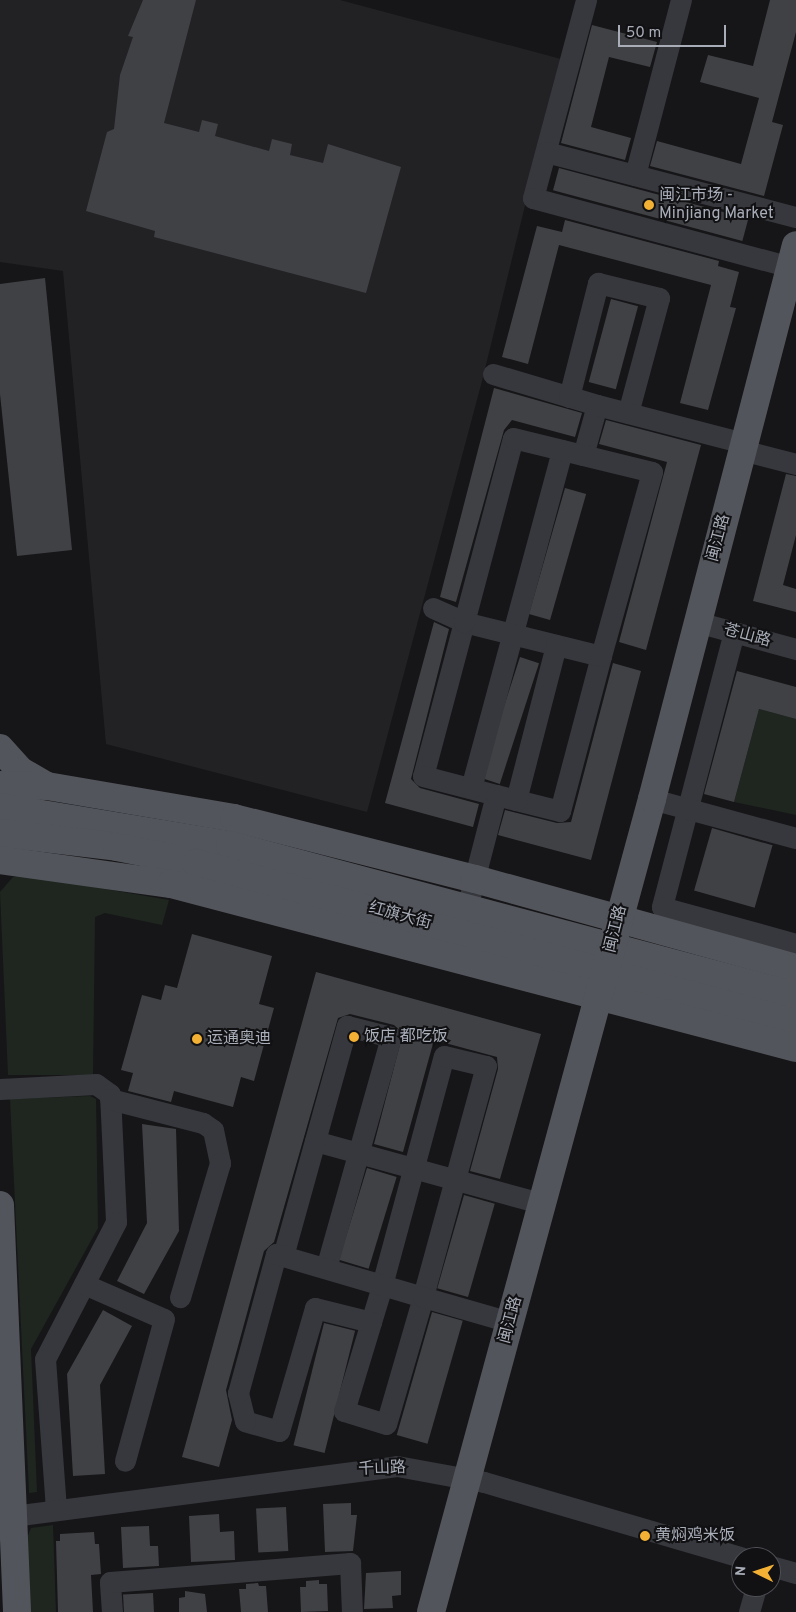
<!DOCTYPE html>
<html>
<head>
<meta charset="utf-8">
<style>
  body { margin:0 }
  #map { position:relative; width:796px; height:1612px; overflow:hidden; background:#161618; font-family:Overpass,"Noto Sans SC",sans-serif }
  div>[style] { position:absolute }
  .built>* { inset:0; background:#222225 }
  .green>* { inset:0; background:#1e261f }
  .building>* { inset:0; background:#404145; transform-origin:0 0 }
  .minor>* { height:21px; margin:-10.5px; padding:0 10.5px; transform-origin:10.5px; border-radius:10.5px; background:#37383d }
  .major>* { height:28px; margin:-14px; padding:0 14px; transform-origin:14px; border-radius:14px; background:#53555c }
  .dots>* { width:14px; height:14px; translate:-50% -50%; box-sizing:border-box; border:2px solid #111113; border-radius:50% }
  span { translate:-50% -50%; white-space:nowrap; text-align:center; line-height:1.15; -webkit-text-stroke:4px #111113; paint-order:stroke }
  .poi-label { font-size:16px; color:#a8adb8 }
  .left { translate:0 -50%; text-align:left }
  .street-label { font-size:16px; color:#a8adb8 }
  .north { position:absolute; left:731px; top:1547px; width:50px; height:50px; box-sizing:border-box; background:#111113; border:1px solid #4d4f55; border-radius:50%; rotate:274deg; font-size:14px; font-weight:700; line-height:20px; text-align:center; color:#a8adb8 }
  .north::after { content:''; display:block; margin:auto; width:18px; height:22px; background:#f2b134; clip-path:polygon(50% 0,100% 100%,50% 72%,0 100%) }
  .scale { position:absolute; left:618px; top:25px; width:108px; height:22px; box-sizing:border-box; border:2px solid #a8adb8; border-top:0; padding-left:6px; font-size:15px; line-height:18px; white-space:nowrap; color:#a8adb8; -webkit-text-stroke:4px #111113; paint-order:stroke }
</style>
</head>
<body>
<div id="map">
  <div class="built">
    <i style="clip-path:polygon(0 0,340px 0,561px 59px,482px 381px,367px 812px,106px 744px,63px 271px,0 262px)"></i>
  </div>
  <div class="green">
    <i style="clip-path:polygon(759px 709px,796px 719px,796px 815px,734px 802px)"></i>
    <i style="clip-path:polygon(25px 875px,169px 900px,162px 925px,105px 913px,95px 917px,93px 1075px,8px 1075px,0 892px,13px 877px)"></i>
    <i style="clip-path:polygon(90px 1096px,96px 1099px,98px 1228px,31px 1349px,37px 1492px,29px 1493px,10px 1099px)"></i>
    <i style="clip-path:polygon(53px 1525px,56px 1612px,30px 1612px,27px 1538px,31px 1528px)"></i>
  </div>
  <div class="building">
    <i style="clip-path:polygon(143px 0,196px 0,164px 123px,199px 132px,202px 120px,218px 124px,215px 136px,269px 151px,272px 139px,292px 144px,290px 155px,323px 163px,328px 144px,401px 167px,366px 293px,154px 237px,155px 231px,86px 211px,107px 132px,114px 129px,120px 75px,133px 37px,128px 36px)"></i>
    <i style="clip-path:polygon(770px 0,796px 0,796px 32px,772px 122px,783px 125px,764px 196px,650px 166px,657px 141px,741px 164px,759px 98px,700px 82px,708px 55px,753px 66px)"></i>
    <i style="clip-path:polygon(592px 25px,657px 42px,650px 67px,609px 57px,591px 127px,631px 138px,625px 160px,561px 143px)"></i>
    <i style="left:559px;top:168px;width:196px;height:23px;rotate:15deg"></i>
    <i style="clip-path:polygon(565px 220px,719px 261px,718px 266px,739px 272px,730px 307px,736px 308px,708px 410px,680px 403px,711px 285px,559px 245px,528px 364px,502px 357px,537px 226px,562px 232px)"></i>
    <i style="clip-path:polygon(45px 278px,72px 550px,17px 556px,0 394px,0 284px)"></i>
    <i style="left:611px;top:299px;width:28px;height:86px;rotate:15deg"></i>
    <i style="clip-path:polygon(494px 388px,582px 413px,575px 437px,512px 420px,504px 430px,456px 602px,440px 597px)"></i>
    <i style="clip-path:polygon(606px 420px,701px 445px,646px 650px,619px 642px,667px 462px,599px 444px)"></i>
    <i style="clip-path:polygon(786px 474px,796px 476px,796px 535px,783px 585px,796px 589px,796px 612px,753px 601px)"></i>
    <i style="left:565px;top:488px;width:22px;height:131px;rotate:16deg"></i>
    <i style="clip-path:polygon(434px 622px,449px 629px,411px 779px,420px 788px,479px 804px,473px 827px,385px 803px)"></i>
    <i style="left:520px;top:657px;width:20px;height:127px;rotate:18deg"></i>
    <i style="clip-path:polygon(613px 663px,641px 671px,591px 860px,498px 835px,505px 810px,557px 823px,571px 822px)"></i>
    <i style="clip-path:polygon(737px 671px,796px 687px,796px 719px,759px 709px,734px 802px,704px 794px)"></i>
    <i style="left:712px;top:828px;width:63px;height:65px;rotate:16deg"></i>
    <i style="clip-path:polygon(192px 934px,272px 956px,259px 1004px,274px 1008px,254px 1081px,241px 1077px,233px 1107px,174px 1091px,171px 1102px,128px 1091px,133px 1073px,121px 1070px,142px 995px,161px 1000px,165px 985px,177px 988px)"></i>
    <i style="clip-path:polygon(316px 972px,541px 1034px,500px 1179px,470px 1171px,498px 1069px,497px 1057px,434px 1040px,403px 1152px,374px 1144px,403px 1033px,394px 1025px,350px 1014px,338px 1018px,274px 1242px,264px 1251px,226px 1390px,232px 1420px,219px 1467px,182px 1457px)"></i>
    <i style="clip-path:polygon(142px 1124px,176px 1129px,179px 1231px,144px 1294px,117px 1281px,147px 1223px)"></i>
    <i style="left:367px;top:1168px;width:31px;height:96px;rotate:17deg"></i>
    <i style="left:464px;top:1195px;width:32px;height:97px;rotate:16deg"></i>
    <i style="clip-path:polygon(103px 1310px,132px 1326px,100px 1385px,105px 1474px,73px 1476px,67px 1374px)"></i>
    <i style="left:432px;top:1312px;width:32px;height:128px;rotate:16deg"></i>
    <i style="left:324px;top:1323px;width:32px;height:126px;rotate:14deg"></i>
    <i style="clip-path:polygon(351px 1503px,351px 1515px,357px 1515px,353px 1551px,325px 1552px,323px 1504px)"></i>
    <i style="left:286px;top:1507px;width:44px;height:30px;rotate:87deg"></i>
    <i style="clip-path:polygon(219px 1514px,220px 1532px,234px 1531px,235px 1560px,191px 1562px,189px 1516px)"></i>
    <i style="clip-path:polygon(149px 1526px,150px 1546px,158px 1546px,159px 1566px,123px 1568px,121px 1527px)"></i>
    <i style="clip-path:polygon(94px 1532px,95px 1544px,99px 1544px,101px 1574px,91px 1575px,93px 1612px,58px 1612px,56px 1541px,60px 1541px,60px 1534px)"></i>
    <i style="clip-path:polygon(401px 1571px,401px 1595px,392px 1596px,393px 1608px,364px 1609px,366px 1573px)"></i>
    <i style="clip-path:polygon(319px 1580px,319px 1584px,327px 1584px,328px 1611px,301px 1612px,300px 1587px,306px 1587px,306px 1581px)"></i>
    <i style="clip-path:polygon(258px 1583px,259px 1586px,266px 1586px,268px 1612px,241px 1612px,239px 1589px,246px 1589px,246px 1584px)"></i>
    <i style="clip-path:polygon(185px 1591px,205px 1594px,207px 1612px,179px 1612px,179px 1598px,185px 1597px)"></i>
    <i style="left:153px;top:1593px;width:19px;height:30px;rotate:87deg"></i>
  </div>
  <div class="minor">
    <i style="left:586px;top:0;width:205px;rotate:105deg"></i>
    <i style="left:533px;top:198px;width:266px;rotate:15deg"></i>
    <i style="left:546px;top:152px;width:258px;rotate:14.6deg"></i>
    <i style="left:635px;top:175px;width:181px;rotate:-75.3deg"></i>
    <i style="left:493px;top:374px;width:109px;rotate:16.6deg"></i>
    <i style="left:597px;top:405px;width:52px;rotate:105.6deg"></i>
    <i style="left:569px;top:397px;width:118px;rotate:-75.7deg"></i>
    <i style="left:598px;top:283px;width:63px;rotate:13.8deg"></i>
    <i style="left:659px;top:298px;width:119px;rotate:105.1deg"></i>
    <i style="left:597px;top:405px;width:152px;rotate:14.5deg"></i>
    <i style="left:742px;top:450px;width:56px;rotate:14.5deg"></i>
    <i style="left:433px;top:608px;width:34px;rotate:24deg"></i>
    <i style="left:464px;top:622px;width:159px;rotate:104.9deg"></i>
    <i style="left:423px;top:776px;width:75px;rotate:14.6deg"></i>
    <i style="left:496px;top:795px;width:116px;rotate:104.5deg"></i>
    <i style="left:697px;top:622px;width:103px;rotate:15.3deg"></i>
    <i style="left:734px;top:632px;width:284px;rotate:104.7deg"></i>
    <i style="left:662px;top:907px;width:139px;rotate:15.4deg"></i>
    <i style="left:471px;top:788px;width:350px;rotate:-74.9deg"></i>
    <i style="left:496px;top:795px;width:66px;rotate:14deg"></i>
    <i style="left:560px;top:811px;width:160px;rotate:-75.2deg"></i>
    <i style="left:601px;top:656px;width:141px;rotate:-166.1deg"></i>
    <i style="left:464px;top:622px;width:190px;rotate:-75.1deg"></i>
    <i style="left:513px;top:438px;width:143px;rotate:13.7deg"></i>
    <i style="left:652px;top:472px;width:191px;rotate:105.5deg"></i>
    <i style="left:652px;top:799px;width:149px;rotate:15.2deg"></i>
    <i style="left:516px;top:800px;width:160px;rotate:-75.5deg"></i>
    <i style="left:0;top:1089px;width:96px;rotate:-3deg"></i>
    <i style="left:96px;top:1084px;width:17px;rotate:36deg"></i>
    <i style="left:110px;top:1094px;width:128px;rotate:87.3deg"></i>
    <i style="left:116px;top:1222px;width:154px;rotate:117.4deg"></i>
    <i style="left:45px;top:1359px;width:151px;rotate:85.8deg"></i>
    <i style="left:110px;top:1099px;width:96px;rotate:14.5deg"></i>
    <i style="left:203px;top:1123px;width:12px;rotate:35deg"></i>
    <i style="left:213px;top:1130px;width:34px;rotate:78deg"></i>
    <i style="left:220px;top:1163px;width:140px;rotate:106.6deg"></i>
    <i style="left:315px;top:1141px;width:237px;rotate:15.4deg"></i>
    <i style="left:283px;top:1256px;width:239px;rotate:-74.5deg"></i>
    <i style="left:347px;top:1026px;width:45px;rotate:14deg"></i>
    <i style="left:391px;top:1037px;width:240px;rotate:105.7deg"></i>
    <i style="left:84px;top:1284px;width:87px;rotate:23.6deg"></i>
    <i style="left:164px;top:1319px;width:147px;rotate:105.4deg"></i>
    <i style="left:371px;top:1322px;width:39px;rotate:-73deg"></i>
    <i style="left:382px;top:1285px;width:237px;rotate:-74.9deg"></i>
    <i style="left:444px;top:1056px;width:43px;rotate:13.4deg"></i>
    <i style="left:486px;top:1066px;width:239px;rotate:105.3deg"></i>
    <i style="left:423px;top:1297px;width:132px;rotate:106.2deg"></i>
    <i style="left:386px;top:1424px;width:44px;rotate:-162.8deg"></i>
    <i style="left:344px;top:1411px;width:93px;rotate:-73.1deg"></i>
    <i style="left:371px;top:1322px;width:58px;rotate:-166deg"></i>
    <i style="left:315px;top:1308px;width:128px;rotate:106.3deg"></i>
    <i style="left:279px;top:1431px;width:35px;rotate:-164deg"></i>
    <i style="left:245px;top:1421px;width:29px;rotate:-104deg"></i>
    <i style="left:238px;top:1393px;width:144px;rotate:-74.7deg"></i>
    <i style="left:276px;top:1254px;width:110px;rotate:16.3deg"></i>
    <i style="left:382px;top:1285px;width:43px;rotate:16.3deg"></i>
    <i style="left:423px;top:1297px;width:91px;rotate:16deg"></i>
    <i style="left:13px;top:1516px;width:387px;rotate:-7.4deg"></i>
    <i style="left:397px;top:1466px;width:88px;rotate:10.4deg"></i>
    <i style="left:484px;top:1482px;width:268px;rotate:16.3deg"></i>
    <i style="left:771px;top:1566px;width:26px;rotate:16deg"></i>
    <i style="left:112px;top:1612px;width:30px;rotate:-94deg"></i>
    <i style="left:110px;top:1582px;width:241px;rotate:-4.5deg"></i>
    <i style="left:350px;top:1563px;width:49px;rotate:87.7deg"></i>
    <i style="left:749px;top:1612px;width:26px;rotate:-74deg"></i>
  </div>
  <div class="major">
    <i style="left:0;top:748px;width:31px;rotate:48deg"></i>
    <i style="left:21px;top:771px;width:30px;rotate:30deg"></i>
    <i style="left:0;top:785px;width:47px;rotate:1.2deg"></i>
    <i style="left:47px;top:786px;width:190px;rotate:9.7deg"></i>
    <i style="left:234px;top:818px;width:249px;rotate:14.2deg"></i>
    <i style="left:475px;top:879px;width:333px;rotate:15.5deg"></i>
    <i style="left:0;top:807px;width:233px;rotate:9.4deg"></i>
    <i style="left:230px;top:845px;width:586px;rotate:14.94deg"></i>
    <i style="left:0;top:833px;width:118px;rotate:6.8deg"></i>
    <i style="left:117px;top:847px;width:81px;rotate:11.4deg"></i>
    <i style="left:196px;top:863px;width:621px;rotate:14.93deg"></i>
    <i style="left:0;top:860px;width:173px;rotate:8deg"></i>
    <i style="left:171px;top:884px;width:646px;rotate:14.7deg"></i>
    <i style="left:0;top:1205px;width:407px;rotate:87.6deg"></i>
    <i style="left:431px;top:1612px;width:843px;rotate:-74.79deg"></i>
    <i style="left:652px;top:799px;width:572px;rotate:-75.43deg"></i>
  </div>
  <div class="dots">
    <i style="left:649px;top:205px;background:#f2b134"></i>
    <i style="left:354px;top:1037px;background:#f2b134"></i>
    <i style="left:197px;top:1039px;background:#f2b134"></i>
    <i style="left:645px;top:1536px;background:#f2b134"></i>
  </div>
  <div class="poi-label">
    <span class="left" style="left:659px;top:205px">闽江市场 -<br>Minjiang Market</span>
    <span class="left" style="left:364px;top:1037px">饭店 都吃饭</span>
    <span class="left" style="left:207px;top:1039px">运通奥迪</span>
    <span class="left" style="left:655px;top:1536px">黄焖鸡米饭</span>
  </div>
  <div class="street-label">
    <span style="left:719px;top:538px;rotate:-75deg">闽江路</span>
    <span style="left:747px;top:636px;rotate:15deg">苍山路</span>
    <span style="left:400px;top:916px;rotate:15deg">红旗大街</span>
    <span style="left:616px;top:929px;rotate:-76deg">闽江路</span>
    <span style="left:511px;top:1320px;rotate:-75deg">闽江路</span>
    <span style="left:382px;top:1469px;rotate:-2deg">千山路</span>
  </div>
  <div class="north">N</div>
  <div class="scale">50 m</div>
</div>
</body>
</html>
